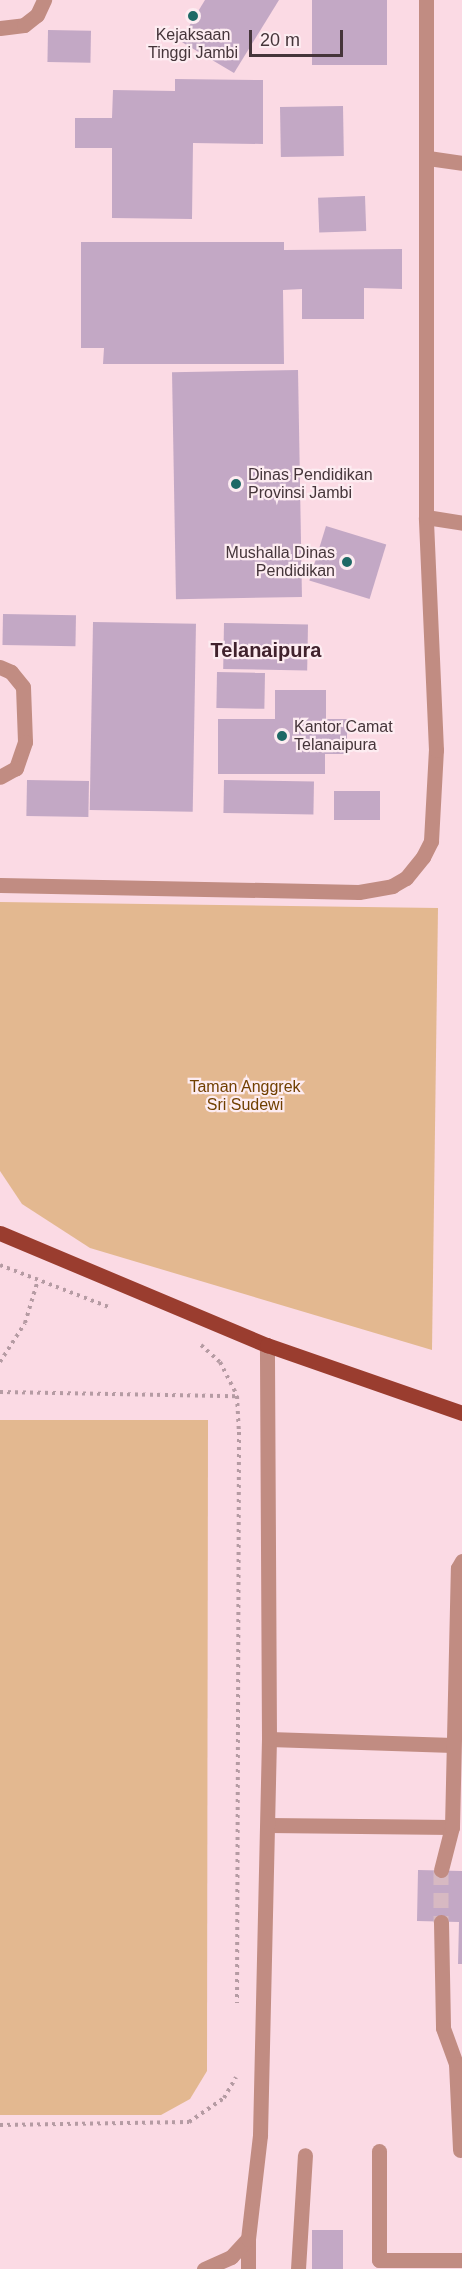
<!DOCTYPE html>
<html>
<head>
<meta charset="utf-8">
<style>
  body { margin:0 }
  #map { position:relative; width:462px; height:2269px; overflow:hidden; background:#fbdae4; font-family:Arial,sans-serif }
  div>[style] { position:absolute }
  .green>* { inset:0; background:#e3b890 }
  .building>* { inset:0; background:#c3a8c5; transform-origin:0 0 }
  .minor-tunnel>* { height:15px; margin-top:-7.5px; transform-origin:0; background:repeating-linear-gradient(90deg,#d7b9c2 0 15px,transparent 0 23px) }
  .path>* { height:4px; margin-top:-2px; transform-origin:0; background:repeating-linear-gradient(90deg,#b59ba3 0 3px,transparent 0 7.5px) }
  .minor>* { height:15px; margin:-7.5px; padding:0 7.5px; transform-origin:7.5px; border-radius:7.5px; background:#c18c82 }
  .major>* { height:15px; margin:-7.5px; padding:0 7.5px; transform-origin:7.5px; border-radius:7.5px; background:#9a3d2f }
  .dots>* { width:16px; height:16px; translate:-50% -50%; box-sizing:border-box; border:3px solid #fdecf1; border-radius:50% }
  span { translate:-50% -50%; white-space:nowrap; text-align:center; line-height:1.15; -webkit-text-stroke:4.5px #fdecf1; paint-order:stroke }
  .poi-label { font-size:16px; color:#45353a }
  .left { translate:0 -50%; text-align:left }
  .right { translate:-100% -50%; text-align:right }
  .park-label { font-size:16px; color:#703f00 }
  .quarter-label { font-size:20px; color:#40222d; font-weight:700 }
  .scale { position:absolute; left:249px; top:30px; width:94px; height:27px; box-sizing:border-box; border:3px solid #45353a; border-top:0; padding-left:8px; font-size:18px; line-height:21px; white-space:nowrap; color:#45353a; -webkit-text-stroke:4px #fdecf1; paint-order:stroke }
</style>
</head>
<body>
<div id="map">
  <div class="green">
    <i style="clip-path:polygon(0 902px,438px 908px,432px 1350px,90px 1248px,22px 1204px,0 1171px)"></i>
    <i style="clip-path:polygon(0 1420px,208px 1420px,207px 2071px,190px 2099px,161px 2115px,0 2115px)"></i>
  </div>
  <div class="building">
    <i style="clip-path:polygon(205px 0,279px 0,234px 73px,180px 41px)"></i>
    <i style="left:312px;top:0;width:75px;height:65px"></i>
    <i style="left:48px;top:30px;width:43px;height:32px;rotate:1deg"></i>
    <i style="clip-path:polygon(175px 79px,263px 80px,263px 144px,193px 143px,192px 219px,112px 218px,112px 148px,75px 148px,75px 118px,112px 118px,113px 90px,175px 91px)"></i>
    <i style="left:343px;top:106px;width:50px;height:63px;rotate:89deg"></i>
    <i style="left:365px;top:196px;width:35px;height:47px;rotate:88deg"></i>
    <i style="clip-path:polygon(81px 242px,284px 242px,284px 250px,402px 249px,402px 289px,364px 288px,364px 319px,302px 319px,302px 289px,283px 290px,284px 364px,103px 364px,104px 348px,81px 348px)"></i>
    <i style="left:298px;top:370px;width:227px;height:126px;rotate:89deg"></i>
    <i style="left:326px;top:526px;width:63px;height:57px;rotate:17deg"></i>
    <i style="left:3px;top:614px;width:73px;height:31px;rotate:1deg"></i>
    <i style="left:93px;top:622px;width:103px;height:188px;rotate:1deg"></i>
    <i style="left:224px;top:623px;width:84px;height:46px;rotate:1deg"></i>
    <i style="left:217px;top:672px;width:48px;height:36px;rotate:1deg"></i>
    <i style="clip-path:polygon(275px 690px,326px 690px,326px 719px,347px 719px,347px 754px,325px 754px,325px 774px,218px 774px,218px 719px,275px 719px)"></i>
    <i style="left:27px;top:780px;width:62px;height:36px;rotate:1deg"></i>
    <i style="left:224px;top:780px;width:90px;height:33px;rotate:1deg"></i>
    <i style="left:334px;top:791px;width:46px;height:29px"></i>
    <i style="clip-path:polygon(418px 1870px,462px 1871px,462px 1964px,458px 1964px,459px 1922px,417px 1921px)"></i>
    <i style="left:312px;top:2230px;width:31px;height:39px"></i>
  </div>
  <div class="minor-tunnel">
    <i style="left:441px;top:1870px;width:52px;rotate:90deg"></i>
  </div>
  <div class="path">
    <i style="left:0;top:1265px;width:117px;rotate:21.1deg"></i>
    <i style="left:201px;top:1345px;width:25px;rotate:42deg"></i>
    <i style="left:220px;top:1362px;width:38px;rotate:63deg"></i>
    <i style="left:237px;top:1396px;width:36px;rotate:87deg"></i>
    <i style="left:239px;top:1432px;width:571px;rotate:90.2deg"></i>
    <i style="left:0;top:1362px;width:46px;rotate:-57.3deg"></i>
    <i style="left:25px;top:1323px;width:45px;rotate:-73.2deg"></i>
    <i style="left:0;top:1392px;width:237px;rotate:1deg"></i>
    <i style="left:0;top:2125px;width:189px;rotate:-0.9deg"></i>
    <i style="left:189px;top:2122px;width:42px;rotate:-34.4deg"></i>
    <i style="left:224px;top:2098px;width:24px;rotate:-60deg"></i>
  </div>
  <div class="minor">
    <i style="left:0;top:28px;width:24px;rotate:-7deg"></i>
    <i style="left:24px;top:25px;width:16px;rotate:-38deg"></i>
    <i style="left:37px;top:15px;width:17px;rotate:-65deg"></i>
    <i style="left:428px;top:158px;width:34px;rotate:8deg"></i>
    <i style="left:426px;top:517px;width:36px;rotate:9deg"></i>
    <i style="left:0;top:667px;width:12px;rotate:24deg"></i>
    <i style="left:11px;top:672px;width:19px;rotate:51deg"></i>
    <i style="left:23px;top:687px;width:55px;rotate:87.9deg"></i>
    <i style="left:25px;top:742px;width:28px;rotate:109deg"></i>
    <i style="left:16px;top:768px;width:18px;rotate:151deg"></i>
    <i style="left:0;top:885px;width:359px;rotate:1.1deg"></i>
    <i style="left:359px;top:892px;width:34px;rotate:-10deg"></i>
    <i style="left:392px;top:886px;width:16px;rotate:-30deg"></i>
    <i style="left:406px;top:878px;width:27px;rotate:-51deg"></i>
    <i style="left:423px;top:857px;width:18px;rotate:-63deg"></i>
    <i style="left:431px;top:841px;width:91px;rotate:-86.9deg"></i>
    <i style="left:436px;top:750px;width:233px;rotate:-92.5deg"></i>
    <i style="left:426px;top:517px;width:517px;rotate:-90deg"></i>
    <i style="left:269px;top:1739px;width:184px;rotate:1.9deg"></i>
    <i style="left:268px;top:1825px;width:184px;rotate:0.6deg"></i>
    <i style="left:441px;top:1870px;width:44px;rotate:-75.7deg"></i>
    <i style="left:452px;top:1827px;width:259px;rotate:-88.7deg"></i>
    <i style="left:458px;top:1568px;width:8px;rotate:-60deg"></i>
    <i style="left:441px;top:1922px;width:106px;rotate:88.9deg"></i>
    <i style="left:443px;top:2028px;width:38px;rotate:70deg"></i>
    <i style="left:456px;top:2064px;width:86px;rotate:87.3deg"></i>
    <i style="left:379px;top:2151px;width:109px;rotate:90deg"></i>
    <i style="left:379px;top:2260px;width:83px"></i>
    <i style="left:248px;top:2239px;width:30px;rotate:90deg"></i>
    <i style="left:204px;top:2269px;width:30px;rotate:-24deg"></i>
    <i style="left:231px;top:2257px;width:25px;rotate:-47deg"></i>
    <i style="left:248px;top:2239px;width:105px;rotate:-83.4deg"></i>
    <i style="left:260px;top:2135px;width:396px;rotate:-88.7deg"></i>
    <i style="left:269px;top:1739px;width:394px;rotate:-90.3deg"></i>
    <i style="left:298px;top:2269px;width:114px;rotate:-86.5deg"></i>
  </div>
  <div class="major">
    <i style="left:0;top:1233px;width:290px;rotate:22.8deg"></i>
    <i style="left:267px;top:1345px;width:207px;rotate:19.2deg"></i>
  </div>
  <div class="dots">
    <i style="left:193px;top:16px;background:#1e6966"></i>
    <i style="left:236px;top:484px;background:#1e6966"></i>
    <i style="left:347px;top:562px;background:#1e6966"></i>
    <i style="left:282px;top:736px;background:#1e6966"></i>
  </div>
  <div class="poi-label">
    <span style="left:193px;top:44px">Kejaksaan<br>Tinggi Jambi</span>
    <span class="left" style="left:248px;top:484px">Dinas Pendidikan<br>Provinsi Jambi</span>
    <span class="right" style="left:335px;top:562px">Mushalla Dinas<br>Pendidikan</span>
    <span class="left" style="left:294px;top:736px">Kantor Camat<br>Telanaipura</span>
  </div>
  <div class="park-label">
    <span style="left:245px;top:1096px">Taman Anggrek<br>Sri Sudewi</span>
  </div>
  <div class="quarter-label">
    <span style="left:266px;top:650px">Telanaipura</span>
  </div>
  <div class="scale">20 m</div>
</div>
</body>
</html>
